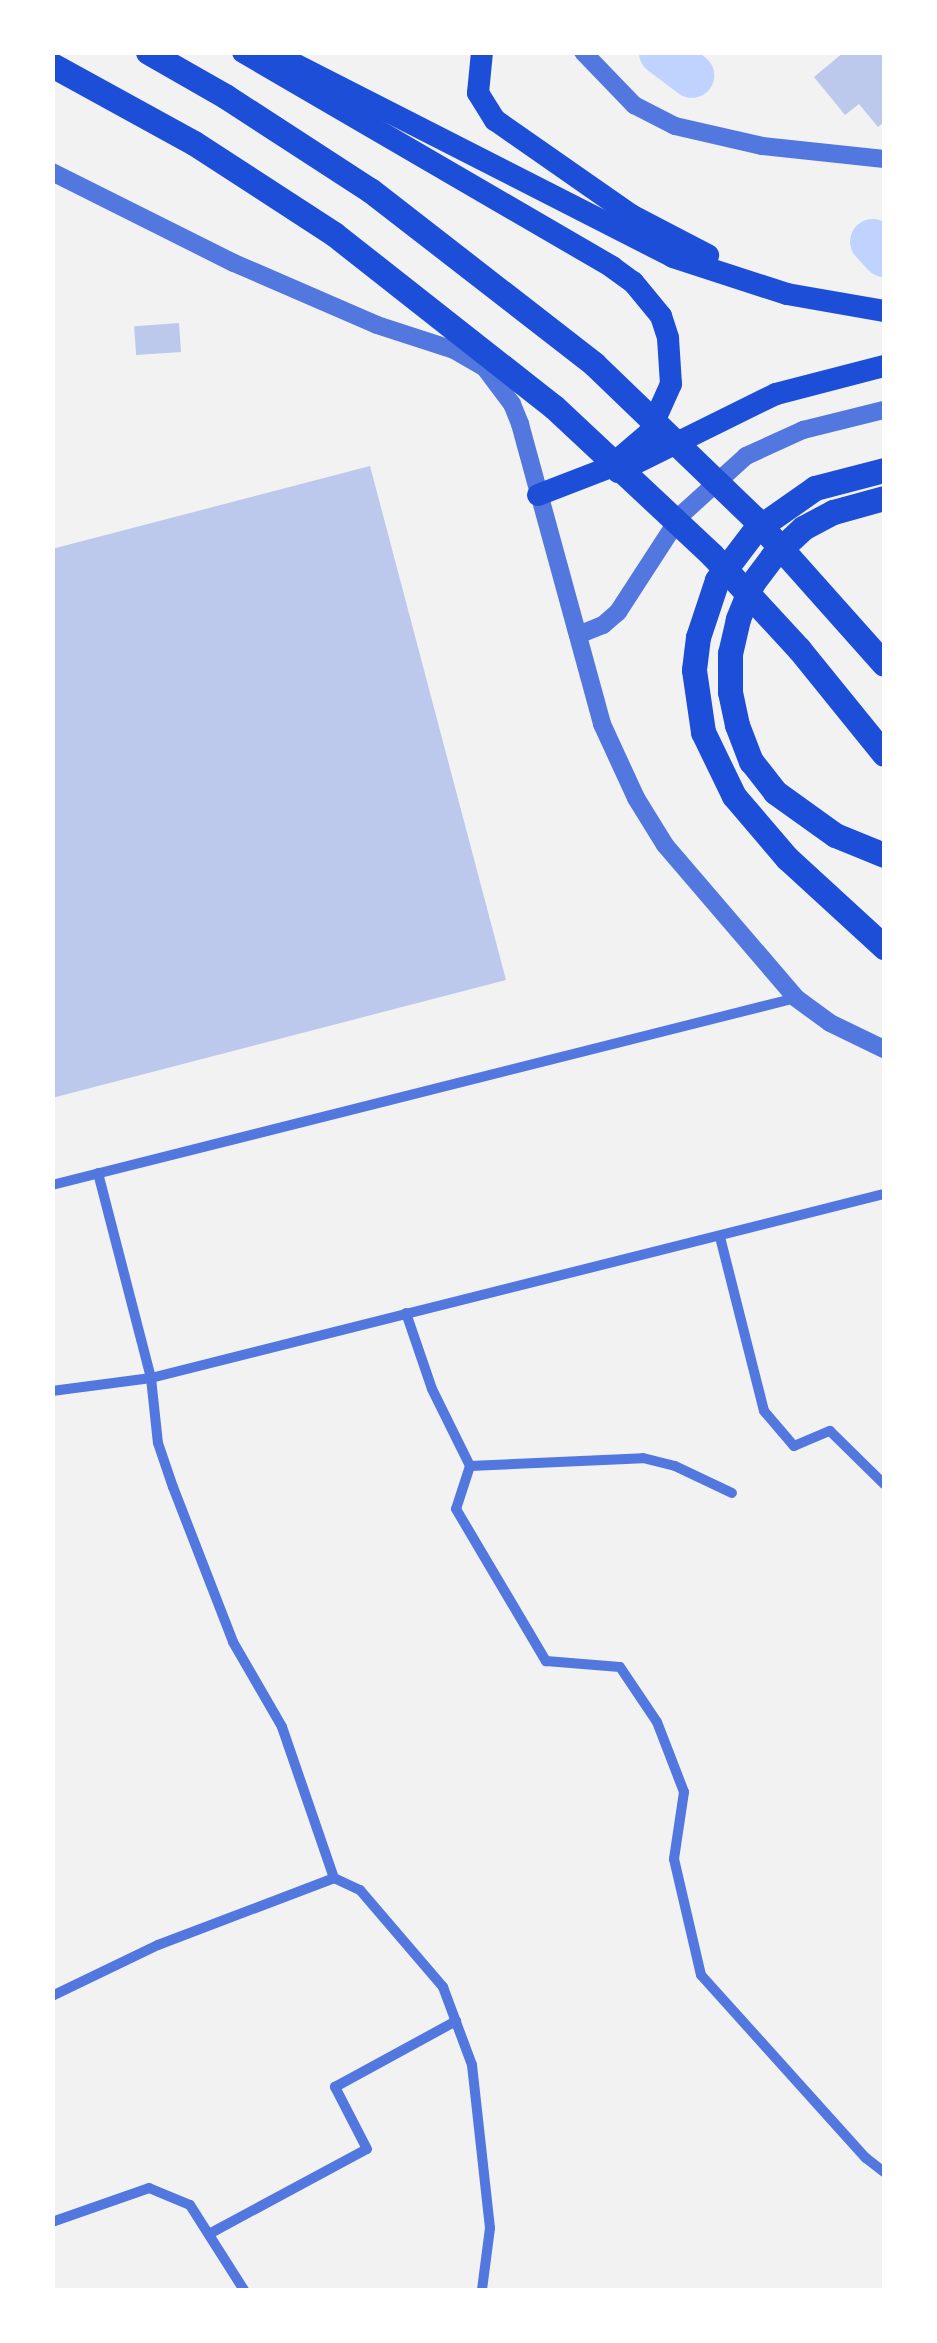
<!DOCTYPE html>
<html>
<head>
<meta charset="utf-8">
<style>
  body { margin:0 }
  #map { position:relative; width:937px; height:2343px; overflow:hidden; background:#f2f2f2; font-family:Lato,sans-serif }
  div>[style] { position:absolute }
  .river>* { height:45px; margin:-22.5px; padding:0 22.5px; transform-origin:22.5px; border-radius:22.5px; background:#bfd3fe }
  .building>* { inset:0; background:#bdc9ec; transform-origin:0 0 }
  .minor>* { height:10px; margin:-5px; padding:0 5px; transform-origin:5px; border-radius:5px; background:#5277de }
  .tertiary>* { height:18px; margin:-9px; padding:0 9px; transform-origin:9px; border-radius:9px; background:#5277de }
  .trunk>* { height:22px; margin:-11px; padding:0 11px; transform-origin:11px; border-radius:11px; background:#1d4ed8 }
  .motorway>* { height:25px; margin:-12.5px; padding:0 12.5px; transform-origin:12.5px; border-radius:12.5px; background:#1d4ed8 }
  span { translate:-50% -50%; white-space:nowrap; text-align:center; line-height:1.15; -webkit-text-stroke:9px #fff; paint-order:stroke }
  .frame { position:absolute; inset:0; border:55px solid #fff; pointer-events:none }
</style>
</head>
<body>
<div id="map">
  <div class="river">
    <i style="left:661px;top:52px;width:38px;rotate:37deg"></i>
    <i style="left:872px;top:241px;width:18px;rotate:47deg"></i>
  </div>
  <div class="building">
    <i style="clip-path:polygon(844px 52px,884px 52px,884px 122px,878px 127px,859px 104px,845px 115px,814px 77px)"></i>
    <i style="left:179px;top:323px;width:29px;height:45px;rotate:86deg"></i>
    <i style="clip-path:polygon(370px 466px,506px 980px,52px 1098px,52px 549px)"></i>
  </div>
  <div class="minor">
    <i style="left:98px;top:1173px;width:212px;rotate:75.5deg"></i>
    <i style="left:151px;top:1378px;width:65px;rotate:83.9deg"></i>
    <i style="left:158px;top:1443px;width:46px;rotate:71.2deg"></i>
    <i style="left:173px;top:1487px;width:166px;rotate:68.8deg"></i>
    <i style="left:233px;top:1642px;width:98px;rotate:60deg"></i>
    <i style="left:282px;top:1727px;width:160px;rotate:71deg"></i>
    <i style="left:52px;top:1185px;width:767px;rotate:-14.11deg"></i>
    <i style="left:720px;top:1237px;width:179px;rotate:75.8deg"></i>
    <i style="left:764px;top:1411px;width:46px;rotate:49.4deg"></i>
    <i style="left:794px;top:1446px;width:39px;rotate:-23deg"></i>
    <i style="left:830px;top:1431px;width:76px;rotate:44.5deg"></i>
    <i style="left:406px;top:1313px;width:80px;rotate:71.1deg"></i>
    <i style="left:432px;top:1389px;width:86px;rotate:63.7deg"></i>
    <i style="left:470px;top:1466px;width:45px;rotate:108deg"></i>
    <i style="left:456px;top:1509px;width:177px;rotate:59.4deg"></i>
    <i style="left:546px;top:1661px;width:74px;rotate:4.6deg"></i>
    <i style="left:620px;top:1667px;width:66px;rotate:56.1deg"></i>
    <i style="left:657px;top:1722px;width:75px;rotate:68.9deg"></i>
    <i style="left:684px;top:1792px;width:68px;rotate:98.5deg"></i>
    <i style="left:674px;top:1859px;width:119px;rotate:76.9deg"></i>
    <i style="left:701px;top:1975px;width:246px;rotate:48deg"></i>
    <i style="left:866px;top:2158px;width:23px;rotate:38deg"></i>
    <i style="left:52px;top:1391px;width:100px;rotate:-7.5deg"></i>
    <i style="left:151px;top:1378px;width:756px;rotate:-14.09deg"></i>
    <i style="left:470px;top:1466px;width:173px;rotate:-2.6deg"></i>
    <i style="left:643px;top:1458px;width:33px;rotate:14deg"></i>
    <i style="left:675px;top:1466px;width:63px;rotate:25.3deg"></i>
    <i style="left:52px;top:1996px;width:118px;rotate:-25.7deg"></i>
    <i style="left:158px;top:1945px;width:188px;rotate:-20.8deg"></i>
    <i style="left:334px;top:1878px;width:29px;rotate:25deg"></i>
    <i style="left:360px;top:1890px;width:128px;rotate:49.4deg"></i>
    <i style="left:443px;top:1987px;width:83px;rotate:69.6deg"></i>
    <i style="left:472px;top:2065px;width:164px;rotate:83.7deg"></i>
    <i style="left:490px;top:2228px;width:63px;rotate:97.4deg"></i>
    <i style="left:52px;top:2222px;width:103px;rotate:-19.3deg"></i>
    <i style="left:149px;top:2188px;width:44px;rotate:22.5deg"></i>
    <i style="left:190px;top:2205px;width:101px;rotate:57.6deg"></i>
    <i style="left:209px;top:2234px;width:179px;rotate:-28.3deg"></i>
    <i style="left:367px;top:2149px;width:70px;rotate:-117.3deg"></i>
    <i style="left:335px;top:2087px;width:138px;rotate:-28.6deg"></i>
  </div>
  <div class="tertiary">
    <i style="left:583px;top:52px;width:74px;rotate:46.1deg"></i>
    <i style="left:634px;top:105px;width:46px;rotate:27.1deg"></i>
    <i style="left:675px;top:126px;width:89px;rotate:12.9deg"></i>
    <i style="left:762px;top:146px;width:123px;rotate:6.1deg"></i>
    <i style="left:52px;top:172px;width:203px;rotate:26.6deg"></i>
    <i style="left:234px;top:263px;width:156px;rotate:23.4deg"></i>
    <i style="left:377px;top:325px;width:81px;rotate:18deg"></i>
    <i style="left:454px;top:350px;width:36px;rotate:30deg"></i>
    <i style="left:485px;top:368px;width:45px;rotate:53.1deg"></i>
    <i style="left:512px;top:404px;width:22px;rotate:68deg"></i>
    <i style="left:520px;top:424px;width:311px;rotate:74.7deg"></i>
    <i style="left:602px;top:724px;width:81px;rotate:65.3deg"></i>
    <i style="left:636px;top:798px;width:55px;rotate:58.3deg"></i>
    <i style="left:665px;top:845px;width:201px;rotate:49.4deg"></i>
    <i style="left:796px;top:998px;width:42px;rotate:36.3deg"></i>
    <i style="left:830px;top:1023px;width:60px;rotate:25.7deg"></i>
    <i style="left:578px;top:635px;width:27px;rotate:-22deg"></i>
    <i style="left:603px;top:625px;width:20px;rotate:-41deg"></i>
    <i style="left:618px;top:612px;width:116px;rotate:-57deg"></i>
    <i style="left:681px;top:515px;width:88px;rotate:-42.2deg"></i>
    <i style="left:746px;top:456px;width:63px;rotate:-24.5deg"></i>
    <i style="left:803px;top:430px;width:83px;rotate:-13.9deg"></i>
  </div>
  <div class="trunk">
    <i style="left:243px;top:52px;width:427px;rotate:30.2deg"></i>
    <i style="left:612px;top:267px;width:26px;rotate:36deg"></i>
    <i style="left:633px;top:282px;width:44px;rotate:50.5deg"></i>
    <i style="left:661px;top:316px;width:23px;rotate:72deg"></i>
    <i style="left:668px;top:338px;width:46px;rotate:86.3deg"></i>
    <i style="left:671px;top:384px;width:54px;rotate:114.2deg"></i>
    <i style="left:649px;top:433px;width:54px;rotate:139.5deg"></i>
    <i style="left:608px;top:468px;width:75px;rotate:158.9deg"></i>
    <i style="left:271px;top:52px;width:451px;rotate:27deg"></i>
    <i style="left:673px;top:257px;width:120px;rotate:18deg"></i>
    <i style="left:787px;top:294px;width:98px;rotate:9.9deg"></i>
    <i style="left:482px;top:52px;width:41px;rotate:95.6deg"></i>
    <i style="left:478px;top:93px;width:32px;rotate:58deg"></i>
    <i style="left:495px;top:120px;width:166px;rotate:34.9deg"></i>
    <i style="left:631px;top:215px;width:87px;rotate:27.5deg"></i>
    <i style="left:618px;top:472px;width:176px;rotate:-26.3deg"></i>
    <i style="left:776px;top:394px;width:112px;rotate:-14.5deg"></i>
  </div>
  <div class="motorway">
    <i style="left:148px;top:52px;width:89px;rotate:29.7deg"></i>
    <i style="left:225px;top:96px;width:173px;rotate:33deg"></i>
    <i style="left:370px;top:190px;width:284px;rotate:37.8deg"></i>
    <i style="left:594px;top:364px;width:222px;rotate:43.9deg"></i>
    <i style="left:754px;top:518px;width:195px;rotate:48.3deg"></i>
    <i style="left:52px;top:65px;width:162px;rotate:28.8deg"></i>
    <i style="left:194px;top:143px;width:167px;rotate:33deg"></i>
    <i style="left:334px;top:234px;width:280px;rotate:38.2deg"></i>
    <i style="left:554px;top:407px;width:216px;rotate:43.1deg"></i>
    <i style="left:712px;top:555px;width:128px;rotate:47.2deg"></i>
    <i style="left:799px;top:649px;width:135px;rotate:51deg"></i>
    <i style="left:884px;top:470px;width:71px;rotate:165.4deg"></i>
    <i style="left:815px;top:488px;width:73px;rotate:145deg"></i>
    <i style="left:755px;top:530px;width:63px;rotate:127.2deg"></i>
    <i style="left:717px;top:580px;width:60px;rotate:108.4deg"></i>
    <i style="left:698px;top:637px;width:33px;rotate:97deg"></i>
    <i style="left:694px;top:670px;width:63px;rotate:81.7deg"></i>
    <i style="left:703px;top:732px;width:71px;rotate:64.2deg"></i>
    <i style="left:734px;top:796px;width:82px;rotate:49.5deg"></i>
    <i style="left:787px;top:858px;width:132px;rotate:42.5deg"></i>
    <i style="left:884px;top:498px;width:53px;rotate:164.6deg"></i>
    <i style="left:833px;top:512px;width:34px;rotate:152deg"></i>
    <i style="left:803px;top:528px;width:42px;rotate:136.9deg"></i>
    <i style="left:772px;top:557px;width:34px;rotate:127deg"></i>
    <i style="left:752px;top:584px;width:38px;rotate:112deg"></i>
    <i style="left:738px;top:619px;width:35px;rotate:103deg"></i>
    <i style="left:730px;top:653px;width:39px;rotate:90deg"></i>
    <i style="left:730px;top:692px;width:34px;rotate:78deg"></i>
    <i style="left:737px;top:725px;width:39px;rotate:69deg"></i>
    <i style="left:751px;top:761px;width:39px;rotate:52deg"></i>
    <i style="left:775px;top:792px;width:74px;rotate:35.6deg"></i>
    <i style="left:835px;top:835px;width:53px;rotate:22.2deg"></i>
  </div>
  <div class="frame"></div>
</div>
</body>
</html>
